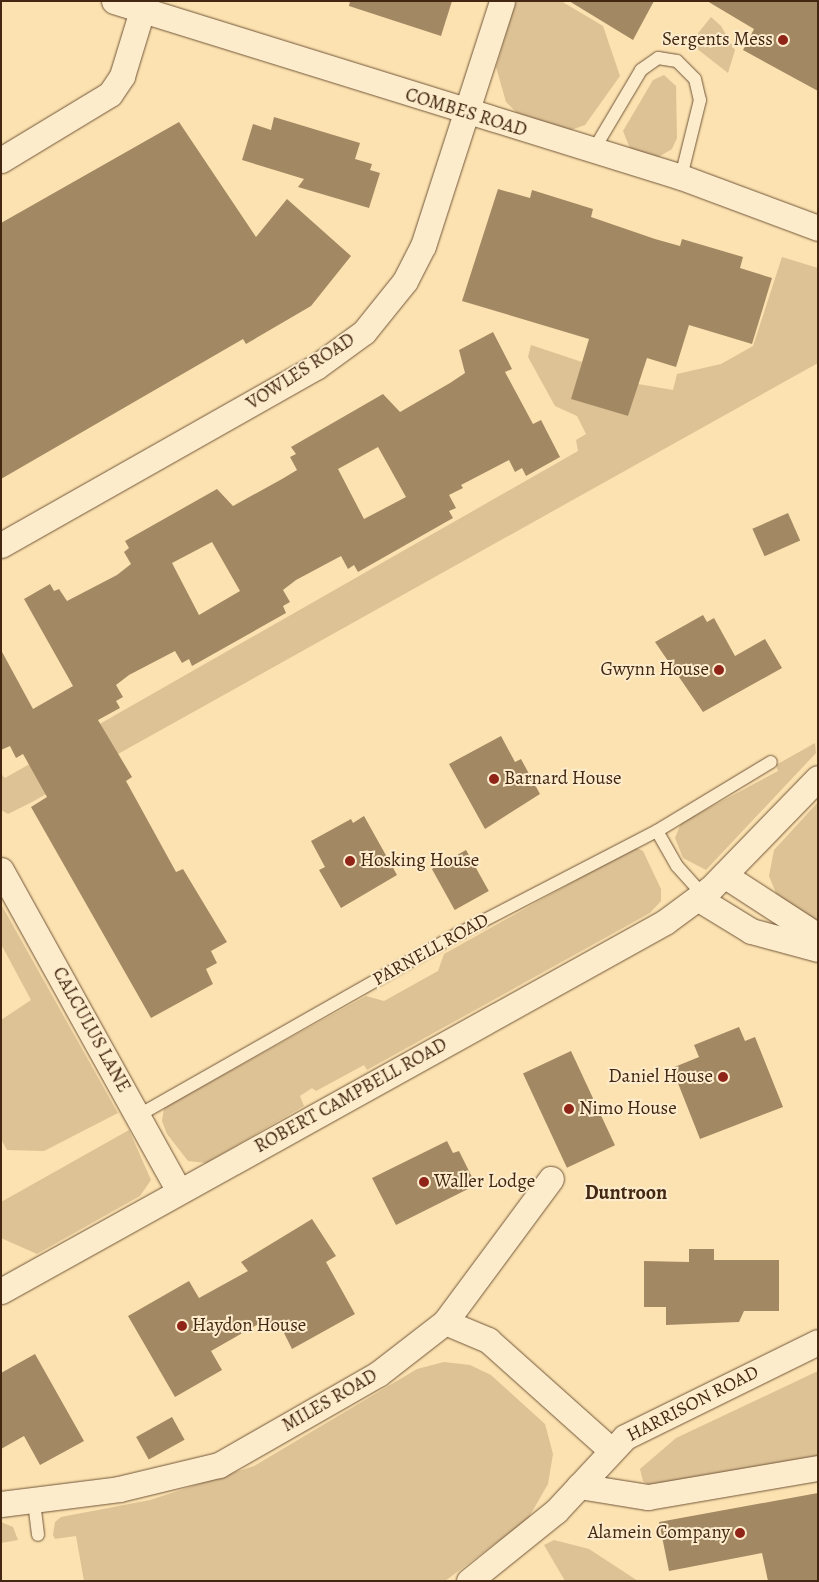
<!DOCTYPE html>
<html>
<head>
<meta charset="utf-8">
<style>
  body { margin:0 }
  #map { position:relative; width:819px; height:1582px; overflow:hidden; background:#fce2b0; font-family:Alegreya,serif }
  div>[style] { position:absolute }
  .green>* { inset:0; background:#ddc295 }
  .building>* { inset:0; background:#a38864; transform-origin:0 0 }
  .roads { filter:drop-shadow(0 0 1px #71563a) drop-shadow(0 0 1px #71563a) }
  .lane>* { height:12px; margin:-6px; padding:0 6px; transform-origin:6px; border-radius:6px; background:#fdeccc }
  .street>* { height:25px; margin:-12.5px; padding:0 12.5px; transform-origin:12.5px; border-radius:12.5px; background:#fdeccc }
  .dots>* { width:14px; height:14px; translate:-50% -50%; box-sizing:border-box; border:2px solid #fdeccc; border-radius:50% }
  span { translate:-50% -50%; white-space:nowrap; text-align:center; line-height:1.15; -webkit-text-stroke:4px #fdeccc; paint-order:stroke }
  .poi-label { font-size:19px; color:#432712 }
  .right { translate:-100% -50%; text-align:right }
  .left { translate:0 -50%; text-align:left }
  .street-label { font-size:19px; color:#432712 }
  .neighbourhood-label { font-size:20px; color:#432712; font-weight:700 }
  .frame { position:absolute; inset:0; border:2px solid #432712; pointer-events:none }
</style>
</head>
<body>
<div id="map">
  <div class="green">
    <i style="clip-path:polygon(516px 1px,561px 1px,603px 26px,620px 76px,585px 125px,571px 130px,517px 113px,506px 102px,496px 67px)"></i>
    <i style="clip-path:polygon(711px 17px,721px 26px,735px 50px,728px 73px,696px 48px,695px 37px)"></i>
    <i style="clip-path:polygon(664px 75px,676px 86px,677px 138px,672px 149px,655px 159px,631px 151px,623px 131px,653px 80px)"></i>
    <i style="clip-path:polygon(782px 257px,818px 268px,818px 363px,32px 802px,8px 814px,1px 810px,1px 774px,5px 778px,578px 451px,576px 440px,586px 434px,577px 416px,555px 406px,528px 357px,531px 345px,582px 362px,572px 399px,628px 416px,638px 384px,673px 390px,677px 374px,721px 364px,753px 346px)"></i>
    <i style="clip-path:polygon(815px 743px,816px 753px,706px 870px,683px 858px,675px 838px,681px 823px,778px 771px,776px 765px)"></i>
    <i style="clip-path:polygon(818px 802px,818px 922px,778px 898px,769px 876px,774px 850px)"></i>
    <i style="clip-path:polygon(635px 847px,643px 851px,661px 889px,661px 901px,650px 913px,367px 1070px,364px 1065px,316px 1091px,312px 1088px,300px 1096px,304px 1106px,206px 1163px,188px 1161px,167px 1134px,162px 1121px,164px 1108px,172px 1103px,366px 996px,384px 1001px,438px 971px,444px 954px)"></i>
    <i style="clip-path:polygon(1px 904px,118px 1113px,44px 1151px,7px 1150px,1px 1139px,1px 1020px,31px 1000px,1px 944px)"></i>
    <i style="clip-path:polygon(129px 1130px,151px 1180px,140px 1196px,37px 1254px,1px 1238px,1px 1202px)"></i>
    <i style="clip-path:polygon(444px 1362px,470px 1365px,491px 1375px,545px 1424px,553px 1454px,548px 1484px,528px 1519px,445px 1581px,84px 1581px,76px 1536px,55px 1539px,53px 1535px,55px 1522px,61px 1517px,150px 1500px,254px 1466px,417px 1369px)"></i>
    <i style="clip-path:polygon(818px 1371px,818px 1456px,651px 1487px,643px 1481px,640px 1469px,676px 1438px)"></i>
    <i style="clip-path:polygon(1px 1522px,13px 1527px,18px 1540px,1px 1543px)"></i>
    <i style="clip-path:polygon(554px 1540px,589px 1549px,638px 1581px,565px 1581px,544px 1545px)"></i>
  </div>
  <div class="building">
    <i style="clip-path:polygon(350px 1px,452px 1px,441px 36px,349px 6px)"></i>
    <i style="clip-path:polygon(569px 1px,654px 1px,633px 40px)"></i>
    <i style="clip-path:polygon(707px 1px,818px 1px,818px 91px,743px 50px,754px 29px)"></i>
    <i style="clip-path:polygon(274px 117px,360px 143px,355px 159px,372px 164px,370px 170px,380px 173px,369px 208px,298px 187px,304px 179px,242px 160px,253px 124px,271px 130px)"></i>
    <i style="clip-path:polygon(179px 122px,256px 237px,287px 199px,351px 256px,311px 306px,246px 344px,243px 339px,1px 479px,1px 223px)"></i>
    <i style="clip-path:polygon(498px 189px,530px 198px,532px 190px,593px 209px,591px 217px,655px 239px,680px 246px,682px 239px,743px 257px,740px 268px,772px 278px,752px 344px,689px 325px,676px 367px,647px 358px,628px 416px,571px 399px,589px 339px,462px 301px)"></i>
    <i style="clip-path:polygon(evenodd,493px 332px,512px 369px,505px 372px,533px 424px,541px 420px,560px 457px,526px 476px,522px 468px,515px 472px,509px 460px,461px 485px,463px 488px,449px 495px,456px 508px,449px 511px,453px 518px,358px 572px,354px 565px,348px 569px,341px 556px,296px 580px,283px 590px,290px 602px,283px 606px,286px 613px,192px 666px,189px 659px,182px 663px,175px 651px,129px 675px,116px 685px,123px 697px,116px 701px,120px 708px,98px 720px,132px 777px,126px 781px,176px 872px,183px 869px,227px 942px,211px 951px,217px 963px,206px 969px,213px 984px,151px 1018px,31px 807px,47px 797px,23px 754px,16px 758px,10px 746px,1px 750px,1px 650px,33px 709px,73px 686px,24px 599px,50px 584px,54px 591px,59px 589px,67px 601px,117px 575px,131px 564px,124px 552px,129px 548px,125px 541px,217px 489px,233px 506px,282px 479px,297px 470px,290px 457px,296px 454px,291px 447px,383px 394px,400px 412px,450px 383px,465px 373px,459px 350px,493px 332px,378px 447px,406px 497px,364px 519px,338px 469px,378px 447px,493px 332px,212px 542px,240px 591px,199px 615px,172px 563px,212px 542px)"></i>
    <i style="left:788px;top:513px;width:30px;height:39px;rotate:66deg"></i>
    <i style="clip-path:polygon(703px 615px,707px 622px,714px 618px,735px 656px,765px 639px,782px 668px,703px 712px,655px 642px)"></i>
    <i style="clip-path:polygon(501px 736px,515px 762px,521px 759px,540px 794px,485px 829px,449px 764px)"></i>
    <i style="clip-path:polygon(364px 816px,397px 875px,341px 908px,319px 870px,325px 867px,311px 841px,351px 819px,353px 823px)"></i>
    <i style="left:466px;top:850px;width:47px;height:39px;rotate:61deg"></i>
    <i style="clip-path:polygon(739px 1027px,745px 1041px,755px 1037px,783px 1107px,700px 1139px,672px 1068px,699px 1057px,694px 1045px)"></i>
    <i style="left:571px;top:1051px;width:104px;height:53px;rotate:65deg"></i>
    <i style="clip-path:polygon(447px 1141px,453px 1153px,459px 1151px,476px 1185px,396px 1225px,372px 1178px)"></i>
    <i style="clip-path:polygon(312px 1219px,336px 1256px,326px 1262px,355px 1314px,292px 1349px,280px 1325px,273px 1329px,267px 1319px,211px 1351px,222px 1370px,175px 1397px,128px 1316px,189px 1281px,199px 1298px,248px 1271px,241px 1262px)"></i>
    <i style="clip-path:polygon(689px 1249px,714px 1249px,714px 1260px,779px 1260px,779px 1311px,744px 1311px,739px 1322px,666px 1325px,666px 1307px,644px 1307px,644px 1261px,689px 1262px)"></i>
    <i style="clip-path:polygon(35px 1354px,84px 1441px,40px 1465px,24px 1436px,1px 1449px,1px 1373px)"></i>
    <i style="left:172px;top:1417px;width:26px;height:41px;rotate:61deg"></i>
    <i style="clip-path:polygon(818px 1493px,818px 1581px,768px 1581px,762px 1553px,669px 1571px,659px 1522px)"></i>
  </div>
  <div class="roads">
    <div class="lane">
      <i style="left:593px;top:151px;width:94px;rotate:-59.3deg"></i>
      <i style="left:641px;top:70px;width:21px;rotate:-35deg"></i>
      <i style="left:658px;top:58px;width:19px;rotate:9deg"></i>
      <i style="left:677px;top:61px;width:25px;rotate:45deg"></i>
      <i style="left:695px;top:79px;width:22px;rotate:77deg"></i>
      <i style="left:700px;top:100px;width:79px;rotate:103.9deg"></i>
      <i style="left:657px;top:831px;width:40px;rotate:60.3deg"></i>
      <i style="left:677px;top:866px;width:39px;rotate:48deg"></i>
      <i style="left:139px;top:1115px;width:365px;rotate:-29.6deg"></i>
      <i style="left:456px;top:935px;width:226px;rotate:-27.4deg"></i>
      <i style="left:657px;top:831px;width:133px;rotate:-31.2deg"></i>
      <i style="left:34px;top:1502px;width:33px;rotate:83deg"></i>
    </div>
    <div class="street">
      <i style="left:114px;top:1px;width:594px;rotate:17.24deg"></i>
      <i style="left:681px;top:177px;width:146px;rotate:20.4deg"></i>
      <i style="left:1px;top:160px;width:127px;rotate:-31.2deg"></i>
      <i style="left:110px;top:94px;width:22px;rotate:-56deg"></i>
      <i style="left:122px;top:76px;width:78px;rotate:-73deg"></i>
      <i style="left:1px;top:545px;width:362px;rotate:-29.5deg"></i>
      <i style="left:316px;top:367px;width:59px;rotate:-36.1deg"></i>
      <i style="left:364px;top:332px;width:65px;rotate:-51.2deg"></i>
      <i style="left:405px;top:281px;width:39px;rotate:-63deg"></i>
      <i style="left:423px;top:246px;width:257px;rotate:-72.1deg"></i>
      <i style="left:1px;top:870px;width:367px;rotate:61deg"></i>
      <i style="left:724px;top:875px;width:112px;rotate:33deg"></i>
      <i style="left:699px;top:899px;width:61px;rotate:31.6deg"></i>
      <i style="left:751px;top:931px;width:69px;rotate:15deg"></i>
      <i style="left:1px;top:1291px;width:760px;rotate:-29.06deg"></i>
      <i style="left:665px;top:922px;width:57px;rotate:-36.5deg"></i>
      <i style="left:711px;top:888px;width:153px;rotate:-45.8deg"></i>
      <i style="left:445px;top:1322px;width:178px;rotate:-53.5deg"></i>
      <i style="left:579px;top:1486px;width:70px;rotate:9.1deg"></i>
      <i style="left:648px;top:1497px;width:172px;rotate:-9.7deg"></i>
      <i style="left:1px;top:1504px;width:119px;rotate:-7.2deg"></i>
      <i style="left:119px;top:1489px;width:103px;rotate:-13.5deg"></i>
      <i style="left:219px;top:1465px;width:183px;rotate:-29.8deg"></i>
      <i style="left:378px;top:1374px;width:85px;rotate:-37.8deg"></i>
      <i style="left:445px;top:1322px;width:47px;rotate:22.7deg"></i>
      <i style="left:488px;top:1340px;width:164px;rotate:41.8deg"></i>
      <i style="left:469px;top:1581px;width:112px;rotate:-38.8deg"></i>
      <i style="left:556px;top:1511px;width:101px;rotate:-47deg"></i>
      <i style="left:625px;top:1437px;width:215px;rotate:-26.2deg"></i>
    </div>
  </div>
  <div class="dots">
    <i style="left:783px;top:40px;background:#8f2418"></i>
    <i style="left:719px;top:670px;background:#8f2418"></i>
    <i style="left:494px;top:779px;background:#8f2418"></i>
    <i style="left:350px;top:861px;background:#8f2418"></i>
    <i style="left:723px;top:1077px;background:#8f2418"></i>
    <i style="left:569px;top:1109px;background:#8f2418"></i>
    <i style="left:424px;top:1182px;background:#8f2418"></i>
    <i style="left:182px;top:1326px;background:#8f2418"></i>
    <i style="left:740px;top:1533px;background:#8f2418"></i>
  </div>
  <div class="poi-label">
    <span class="right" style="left:773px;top:40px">Sergents Mess</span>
    <span class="right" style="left:709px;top:670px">Gwynn House</span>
    <span class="left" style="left:504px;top:779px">Barnard House</span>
    <span class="left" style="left:360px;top:861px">Hosking House</span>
    <span class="right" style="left:713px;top:1077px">Daniel House</span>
    <span class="left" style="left:579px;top:1109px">Nimo House</span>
    <span class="left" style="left:434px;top:1182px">Waller Lodge</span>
    <span class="left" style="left:192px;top:1326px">Haydon House</span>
    <span class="right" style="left:730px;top:1533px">Alamein Company</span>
  </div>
  <div class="street-label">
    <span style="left:466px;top:113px;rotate:17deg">COMBES ROAD</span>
    <span style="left:301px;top:372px;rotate:-33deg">VOWLES ROAD</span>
    <span style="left:431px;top:950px;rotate:-29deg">PARNELL ROAD</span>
    <span style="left:91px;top:1030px;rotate:61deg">CALCULUS LANE</span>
    <span style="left:351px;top:1096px;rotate:-29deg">ROBERT CAMPBELL ROAD</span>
    <span style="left:330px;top:1401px;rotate:-30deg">MILES ROAD</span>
    <span style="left:693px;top:1404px;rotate:-27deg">HARRISON ROAD</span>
  </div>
  <div class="neighbourhood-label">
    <span style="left:626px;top:1192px">Duntroon</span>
  </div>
  <div class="frame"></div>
</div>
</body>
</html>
